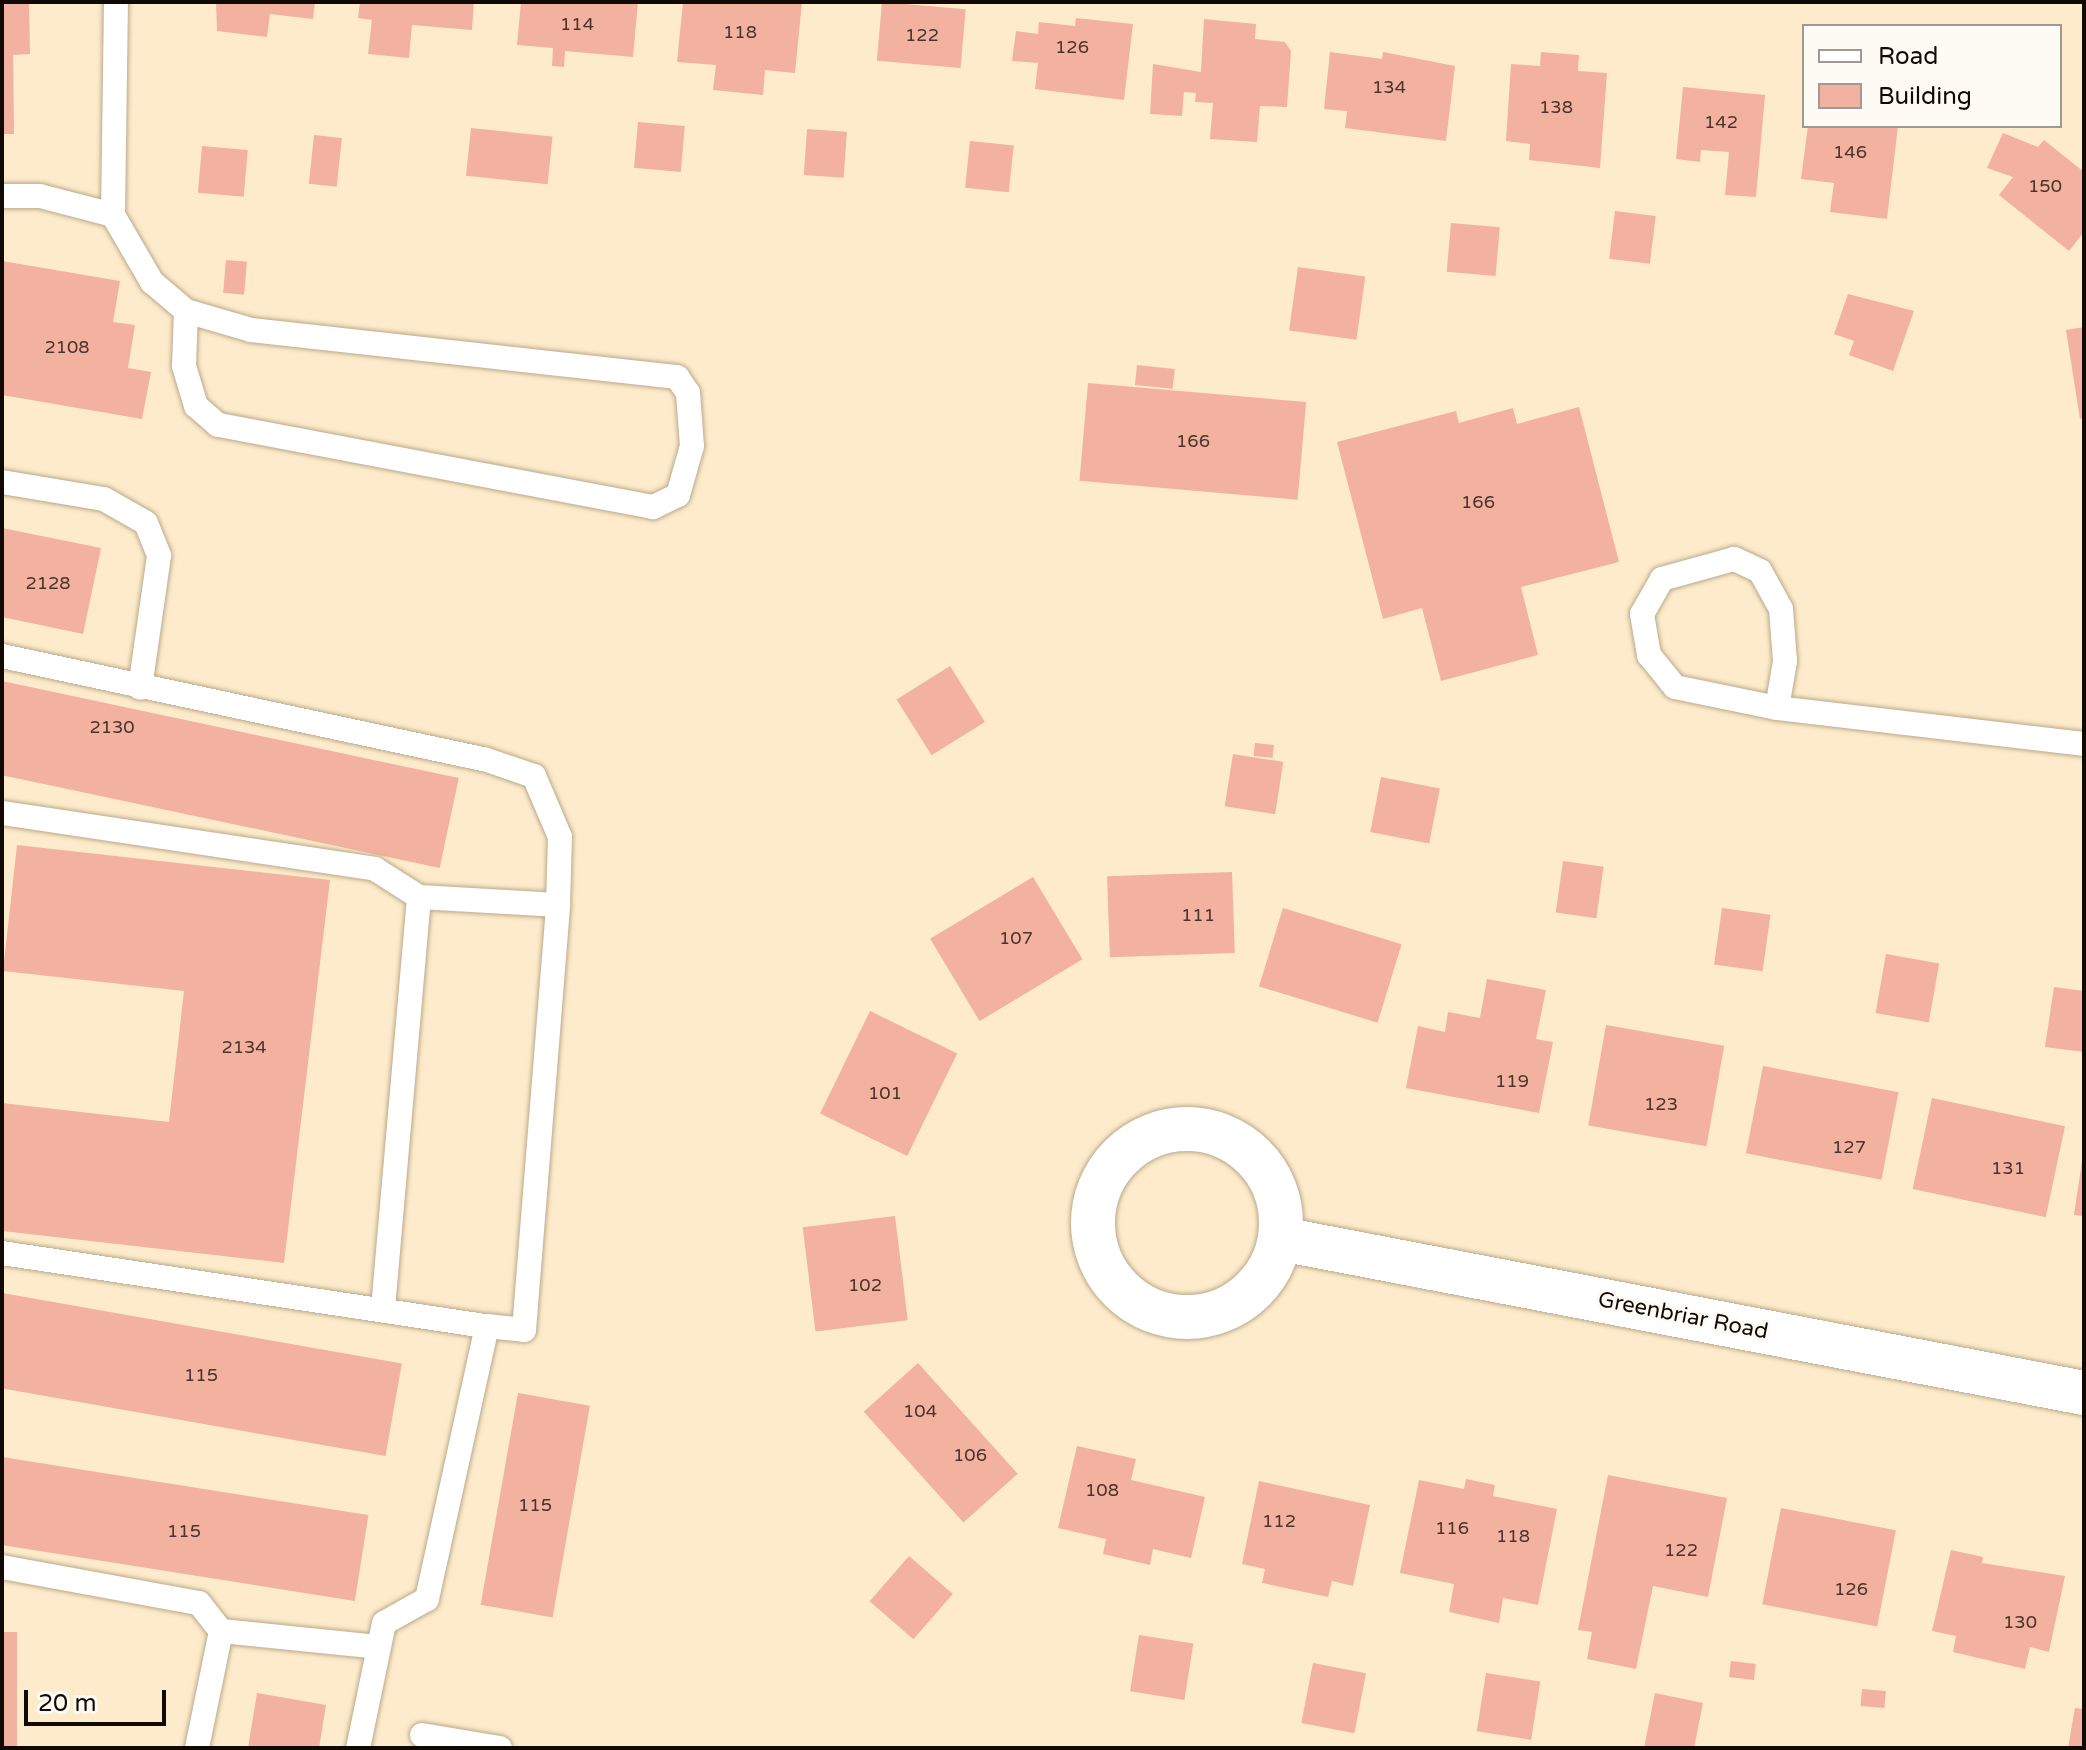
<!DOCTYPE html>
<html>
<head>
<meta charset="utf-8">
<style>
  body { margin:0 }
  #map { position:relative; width:2086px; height:1750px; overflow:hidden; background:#fdebcb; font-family:"Varela Round",sans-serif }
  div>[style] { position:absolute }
  .building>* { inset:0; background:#f3b1a0; transform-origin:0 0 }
  .roads { filter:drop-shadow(0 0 2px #bba98b) drop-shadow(0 0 2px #bba98b) }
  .lane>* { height:24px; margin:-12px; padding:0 12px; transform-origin:12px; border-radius:12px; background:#fff }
  .street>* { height:44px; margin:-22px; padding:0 22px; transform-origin:22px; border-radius:22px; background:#fff }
  .street>.ring { margin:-22px; padding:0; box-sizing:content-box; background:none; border:44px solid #fff; border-radius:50% }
  span { translate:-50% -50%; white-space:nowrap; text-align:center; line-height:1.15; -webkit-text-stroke:6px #fefaf4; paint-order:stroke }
  .number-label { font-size:18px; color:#49342a }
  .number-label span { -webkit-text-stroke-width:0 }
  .street-label { font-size:22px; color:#100a02 }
  .frame { position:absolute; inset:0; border:4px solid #100a02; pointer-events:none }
  .legend { position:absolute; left:1802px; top:24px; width:260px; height:104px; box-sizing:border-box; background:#fefaf4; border:2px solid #9f9a93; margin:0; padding:10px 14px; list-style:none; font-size:24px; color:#100a02 }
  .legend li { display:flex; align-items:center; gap:16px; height:40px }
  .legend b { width:40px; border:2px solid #9f9a93 }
  .scale { position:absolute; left:24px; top:1690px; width:142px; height:36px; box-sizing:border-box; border:4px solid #100a02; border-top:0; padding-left:10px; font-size:24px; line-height:28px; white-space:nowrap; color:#100a02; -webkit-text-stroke:6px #fefaf4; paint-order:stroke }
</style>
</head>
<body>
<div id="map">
  <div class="building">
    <i style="clip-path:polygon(2px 2px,29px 2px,30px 54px,13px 55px,14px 134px,2px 134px)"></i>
    <i style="clip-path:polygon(216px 2px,315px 2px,313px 19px,270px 14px,267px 37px,217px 31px)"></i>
    <i style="clip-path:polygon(360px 2px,474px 2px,472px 30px,412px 25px,409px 58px,368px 54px,372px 20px,358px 18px)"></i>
    <i style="clip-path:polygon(521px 2px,638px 2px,633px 57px,565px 51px,564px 67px,552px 66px,553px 48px,517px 45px)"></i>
    <i style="clip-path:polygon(683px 2px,802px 2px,795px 73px,765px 70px,763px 95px,713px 90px,716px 65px,677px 62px)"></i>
    <i style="left:882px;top:2px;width:84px;height:59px;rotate:5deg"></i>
    <i style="clip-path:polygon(1076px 18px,1133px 24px,1124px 100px,1035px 89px,1038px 63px,1012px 61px,1016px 31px,1038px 34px,1039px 22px,1075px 26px)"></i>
    <i style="clip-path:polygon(1204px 19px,1256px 24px,1255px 39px,1285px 42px,1291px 51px,1287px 107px,1260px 106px,1257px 142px,1210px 139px,1213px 103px,1195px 102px,1196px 93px,1184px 92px,1182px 116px,1150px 114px,1153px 64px,1201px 72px)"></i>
    <i style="clip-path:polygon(1330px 52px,1382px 59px,1383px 52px,1455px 66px,1446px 141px,1345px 128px,1347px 111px,1324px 109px)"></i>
    <i style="clip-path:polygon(1541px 52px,1579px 55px,1578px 71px,1607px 73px,1600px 168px,1529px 160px,1530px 144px,1506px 141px,1511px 64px,1540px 66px)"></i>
    <i style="clip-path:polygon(1683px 87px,1765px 95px,1756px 197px,1725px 195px,1729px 152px,1701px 150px,1700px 162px,1676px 159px)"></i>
    <i style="left:638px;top:122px;width:47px;height:46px;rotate:5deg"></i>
    <i style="clip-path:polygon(1808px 126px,1898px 126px,1887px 219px,1830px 212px,1834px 183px,1801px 179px)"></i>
    <i style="left:471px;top:128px;width:82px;height:48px;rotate:6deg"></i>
    <i style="left:807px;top:129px;width:40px;height:46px;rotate:4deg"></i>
    <i style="clip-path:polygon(2003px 133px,2038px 147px,2044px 140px,2084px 172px,2084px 232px,2069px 251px,1999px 195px,2013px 177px,1987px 168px)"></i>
    <i style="left:314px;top:135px;width:28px;height:49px;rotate:6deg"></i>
    <i style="left:970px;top:141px;width:44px;height:47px;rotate:6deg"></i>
    <i style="left:202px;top:146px;width:46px;height:47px;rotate:5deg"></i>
    <i style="left:1615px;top:211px;width:41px;height:48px;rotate:7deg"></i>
    <i style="left:1451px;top:223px;width:49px;height:49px;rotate:5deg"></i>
    <i style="left:226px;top:260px;width:21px;height:33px;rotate:5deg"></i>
    <i style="clip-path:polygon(2px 261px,120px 281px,113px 322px,135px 325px,128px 368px,151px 372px,142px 419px,2px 395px)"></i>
    <i style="left:1298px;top:267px;width:68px;height:64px;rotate:8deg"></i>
    <i style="clip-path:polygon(1848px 294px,1914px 311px,1893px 371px,1849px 355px,1854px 341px,1834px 334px)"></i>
    <i style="clip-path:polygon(2084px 327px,2084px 418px,2080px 419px,2066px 330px)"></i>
    <i style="left:1137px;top:365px;width:38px;height:20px;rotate:6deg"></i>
    <i style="left:1088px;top:383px;width:219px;height:98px;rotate:5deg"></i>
    <i style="clip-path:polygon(1579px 407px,1619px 562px,1521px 587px,1538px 655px,1441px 681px,1422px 608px,1383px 619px,1337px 442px,1456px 411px,1459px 423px,1513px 408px,1517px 424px)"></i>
    <i style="clip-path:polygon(2px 528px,101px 548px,83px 634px,2px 617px)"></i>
    <i style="left:950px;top:666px;width:66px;height:63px;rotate:58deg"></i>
    <i style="left:2px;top:681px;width:467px;height:92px;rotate:12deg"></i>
    <i style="left:1255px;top:743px;width:19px;height:13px;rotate:6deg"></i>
    <i style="left:1233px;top:754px;width:51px;height:53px;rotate:9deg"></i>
    <i style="left:1381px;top:777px;width:60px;height:56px;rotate:11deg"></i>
    <i style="clip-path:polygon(17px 845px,330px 880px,284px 1263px,2px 1231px,2px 1103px,169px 1122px,184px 991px,3px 971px)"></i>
    <i style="left:1563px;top:861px;width:41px;height:52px;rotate:8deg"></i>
    <i style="left:1232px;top:872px;width:81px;height:125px;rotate:88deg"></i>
    <i style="left:1033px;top:877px;width:96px;height:120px;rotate:59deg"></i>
    <i style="left:1283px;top:908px;width:124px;height:82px;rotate:17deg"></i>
    <i style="left:1722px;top:908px;width:49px;height:57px;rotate:8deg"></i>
    <i style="left:1886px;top:954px;width:54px;height:60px;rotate:10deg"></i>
    <i style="clip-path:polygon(1487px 979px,1546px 990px,1536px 1039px,1553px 1042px,1539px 1113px,1406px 1088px,1418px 1026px,1445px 1032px,1448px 1012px,1480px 1018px)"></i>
    <i style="clip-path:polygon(2054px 987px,2084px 991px,2084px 1052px,2045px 1047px)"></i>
    <i style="left:870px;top:1011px;width:97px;height:114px;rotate:26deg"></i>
    <i style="left:1606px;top:1025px;width:120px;height:102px;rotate:10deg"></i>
    <i style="left:1763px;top:1066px;width:138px;height:89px;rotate:11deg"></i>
    <i style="left:1932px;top:1098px;width:136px;height:93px;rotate:12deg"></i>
    <i style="clip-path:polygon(2082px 1161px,2084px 1162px,2084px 1216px,2074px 1215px)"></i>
    <i style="left:895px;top:1216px;width:105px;height:93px;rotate:83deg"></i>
    <i style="left:2px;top:1293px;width:406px;height:94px;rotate:10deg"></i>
    <i style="left:918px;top:1363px;width:149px;height:73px;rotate:48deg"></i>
    <i style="left:518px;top:1393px;width:73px;height:215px;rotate:10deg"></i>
    <i style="clip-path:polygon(1077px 1446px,1136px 1459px,1131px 1480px,1205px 1497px,1191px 1558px,1153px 1549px,1150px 1565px,1103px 1554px,1106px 1539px,1058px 1528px)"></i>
    <i style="left:2px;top:1457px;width:371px;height:87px;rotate:9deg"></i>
    <i style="clip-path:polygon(1608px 1475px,1727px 1498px,1708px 1597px,1653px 1586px,1636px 1669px,1587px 1659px,1592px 1632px,1578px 1630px)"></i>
    <i style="clip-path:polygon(1466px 1479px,1495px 1485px,1493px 1496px,1557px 1509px,1538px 1605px,1503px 1598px,1499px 1623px,1449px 1612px,1454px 1584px,1400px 1573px,1419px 1480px,1464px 1489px)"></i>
    <i style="clip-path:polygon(1259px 1481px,1370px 1505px,1353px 1586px,1332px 1581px,1328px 1597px,1262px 1583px,1265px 1569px,1242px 1564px)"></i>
    <i style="left:1781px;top:1508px;width:117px;height:98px;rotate:11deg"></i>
    <i style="clip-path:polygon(1951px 1550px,1983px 1557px,1982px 1563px,2065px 1576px,2049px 1652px,2030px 1647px,2025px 1669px,1953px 1652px,1956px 1636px,1932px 1631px)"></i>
    <i style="left:909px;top:1556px;width:58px;height:60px;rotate:41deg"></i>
    <i style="left:2px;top:1632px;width:15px;height:116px"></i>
    <i style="left:1139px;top:1635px;width:55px;height:57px;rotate:9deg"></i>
    <i style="left:1731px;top:1661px;width:25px;height:16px;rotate:7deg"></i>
    <i style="left:1313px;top:1663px;width:54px;height:61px;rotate:11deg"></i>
    <i style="left:1486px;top:1673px;width:55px;height:59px;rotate:9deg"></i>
    <i style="left:1862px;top:1689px;width:24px;height:17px;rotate:5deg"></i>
    <i style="clip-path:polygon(257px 1693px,326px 1705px,319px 1748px,248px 1748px)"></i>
    <i style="clip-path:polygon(1655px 1693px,1703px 1703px,1694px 1748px,1644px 1748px)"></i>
    <i style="clip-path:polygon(2075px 1708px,2084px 1709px,2084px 1748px,2068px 1748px)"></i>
  </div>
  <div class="roads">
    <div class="lane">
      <i style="left:2px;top:196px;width:38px"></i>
      <i style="left:40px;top:196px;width:75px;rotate:14.6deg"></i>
      <i style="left:113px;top:215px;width:78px;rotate:59.8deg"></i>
      <i style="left:152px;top:282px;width:45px;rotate:40.5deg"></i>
      <i style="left:186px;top:311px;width:68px;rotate:16.3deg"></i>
      <i style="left:251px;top:330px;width:429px;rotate:6.3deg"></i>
      <i style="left:677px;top:377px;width:19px;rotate:55deg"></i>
      <i style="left:688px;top:393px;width:53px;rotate:85.7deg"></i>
      <i style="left:692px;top:446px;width:51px;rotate:105.9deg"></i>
      <i style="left:678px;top:495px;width:28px;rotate:154deg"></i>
      <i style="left:653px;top:507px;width:443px;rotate:-169.3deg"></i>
      <i style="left:218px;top:425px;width:29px;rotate:-139deg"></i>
      <i style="left:196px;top:406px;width:42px;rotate:-106.7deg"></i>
      <i style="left:184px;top:366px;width:55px;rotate:-87.9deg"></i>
      <i style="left:113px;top:215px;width:213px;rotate:-89.2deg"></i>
      <i style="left:2px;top:482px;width:103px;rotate:9.5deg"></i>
      <i style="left:104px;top:499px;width:48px;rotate:29.7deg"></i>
      <i style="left:146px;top:523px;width:35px;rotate:68deg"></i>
      <i style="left:159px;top:556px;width:133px;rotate:98.2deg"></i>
      <i style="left:2px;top:656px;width:493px;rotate:12.1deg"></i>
      <i style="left:484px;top:759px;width:53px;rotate:18.8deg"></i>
      <i style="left:534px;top:776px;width:66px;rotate:66.9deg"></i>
      <i style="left:560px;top:837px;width:68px;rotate:91.7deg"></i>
      <i style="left:558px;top:905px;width:139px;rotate:-176.7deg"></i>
      <i style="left:1777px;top:708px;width:48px;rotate:-80.3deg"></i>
      <i style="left:1785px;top:661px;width:52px;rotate:-94.4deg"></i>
      <i style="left:1781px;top:609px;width:43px;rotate:-118.9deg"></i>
      <i style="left:1760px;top:571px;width:29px;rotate:-155deg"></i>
      <i style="left:1734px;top:559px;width:75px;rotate:164.5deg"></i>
      <i style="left:1662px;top:579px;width:40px;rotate:119.7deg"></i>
      <i style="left:1642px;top:614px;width:42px;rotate:80.3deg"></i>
      <i style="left:1649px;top:655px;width:41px;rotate:50.9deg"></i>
      <i style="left:1675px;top:687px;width:104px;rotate:11.6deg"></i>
      <i style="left:1777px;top:708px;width:309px;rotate:6.7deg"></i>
      <i style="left:2px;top:813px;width:377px;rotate:8.5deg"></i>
      <i style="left:375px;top:869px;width:52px;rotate:32.5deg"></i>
      <i style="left:419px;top:897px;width:414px;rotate:95deg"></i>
      <i style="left:2px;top:1253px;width:490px;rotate:8.6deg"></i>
      <i style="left:487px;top:1326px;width:280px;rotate:102.4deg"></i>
      <i style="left:427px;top:1599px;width:49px;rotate:150.8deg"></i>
      <i style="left:384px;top:1623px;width:128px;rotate:101.7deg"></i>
      <i style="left:487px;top:1326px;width:37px;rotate:6deg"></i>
      <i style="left:524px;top:1330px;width:426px;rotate:-85.4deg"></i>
      <i style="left:2px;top:1567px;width:200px;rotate:10.4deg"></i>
      <i style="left:199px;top:1603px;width:36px;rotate:52deg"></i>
      <i style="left:221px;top:1631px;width:119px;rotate:101.6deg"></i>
      <i style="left:221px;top:1631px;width:158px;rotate:5.8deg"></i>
      <i style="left:422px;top:1735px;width:79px;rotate:9.5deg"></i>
    </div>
    <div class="street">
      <i class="ring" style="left:1093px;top:1129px;width:144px;height:144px"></i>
      <i style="left:1281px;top:1239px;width:818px;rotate:10.86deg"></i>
    </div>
  </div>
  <div class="number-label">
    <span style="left:577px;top:24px">114</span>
    <span style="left:740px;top:32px">118</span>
    <span style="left:922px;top:35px">122</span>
    <span style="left:1072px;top:47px">126</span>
    <span style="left:1389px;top:87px">134</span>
    <span style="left:1556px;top:107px">138</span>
    <span style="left:1721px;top:122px">142</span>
    <span style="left:1850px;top:152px">146</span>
    <span style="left:2045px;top:186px">150</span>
    <span style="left:67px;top:347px">2108</span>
    <span style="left:1193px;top:441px">166</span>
    <span style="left:1478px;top:502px">166</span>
    <span style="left:48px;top:583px">2128</span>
    <span style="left:112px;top:727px">2130</span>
    <span style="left:1198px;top:915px">111</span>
    <span style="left:1016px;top:938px">107</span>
    <span style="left:244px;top:1047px">2134</span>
    <span style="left:1512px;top:1081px">119</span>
    <span style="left:885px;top:1093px">101</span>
    <span style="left:1661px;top:1104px">123</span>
    <span style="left:1849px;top:1147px">127</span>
    <span style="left:2008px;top:1168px">131</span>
    <span style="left:865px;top:1285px">102</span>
    <span style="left:201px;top:1375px">115</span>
    <span style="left:920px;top:1411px">104</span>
    <span style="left:970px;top:1455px">106</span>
    <span style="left:1102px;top:1490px">108</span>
    <span style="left:535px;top:1505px">115</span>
    <span style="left:1279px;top:1521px">112</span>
    <span style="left:1452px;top:1528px">116</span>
    <span style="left:184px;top:1531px">115</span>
    <span style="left:1513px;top:1536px">118</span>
    <span style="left:1681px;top:1550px">122</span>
    <span style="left:1851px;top:1589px">126</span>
    <span style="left:2020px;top:1622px">130</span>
  </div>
  <div class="street-label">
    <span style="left:1683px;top:1316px;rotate:11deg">Greenbriar Road</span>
  </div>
  <div class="frame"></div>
  <ul class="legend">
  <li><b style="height:10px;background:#fff"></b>Road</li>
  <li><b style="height:22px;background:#f3b1a0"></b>Building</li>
  </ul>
  <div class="scale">20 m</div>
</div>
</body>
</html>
